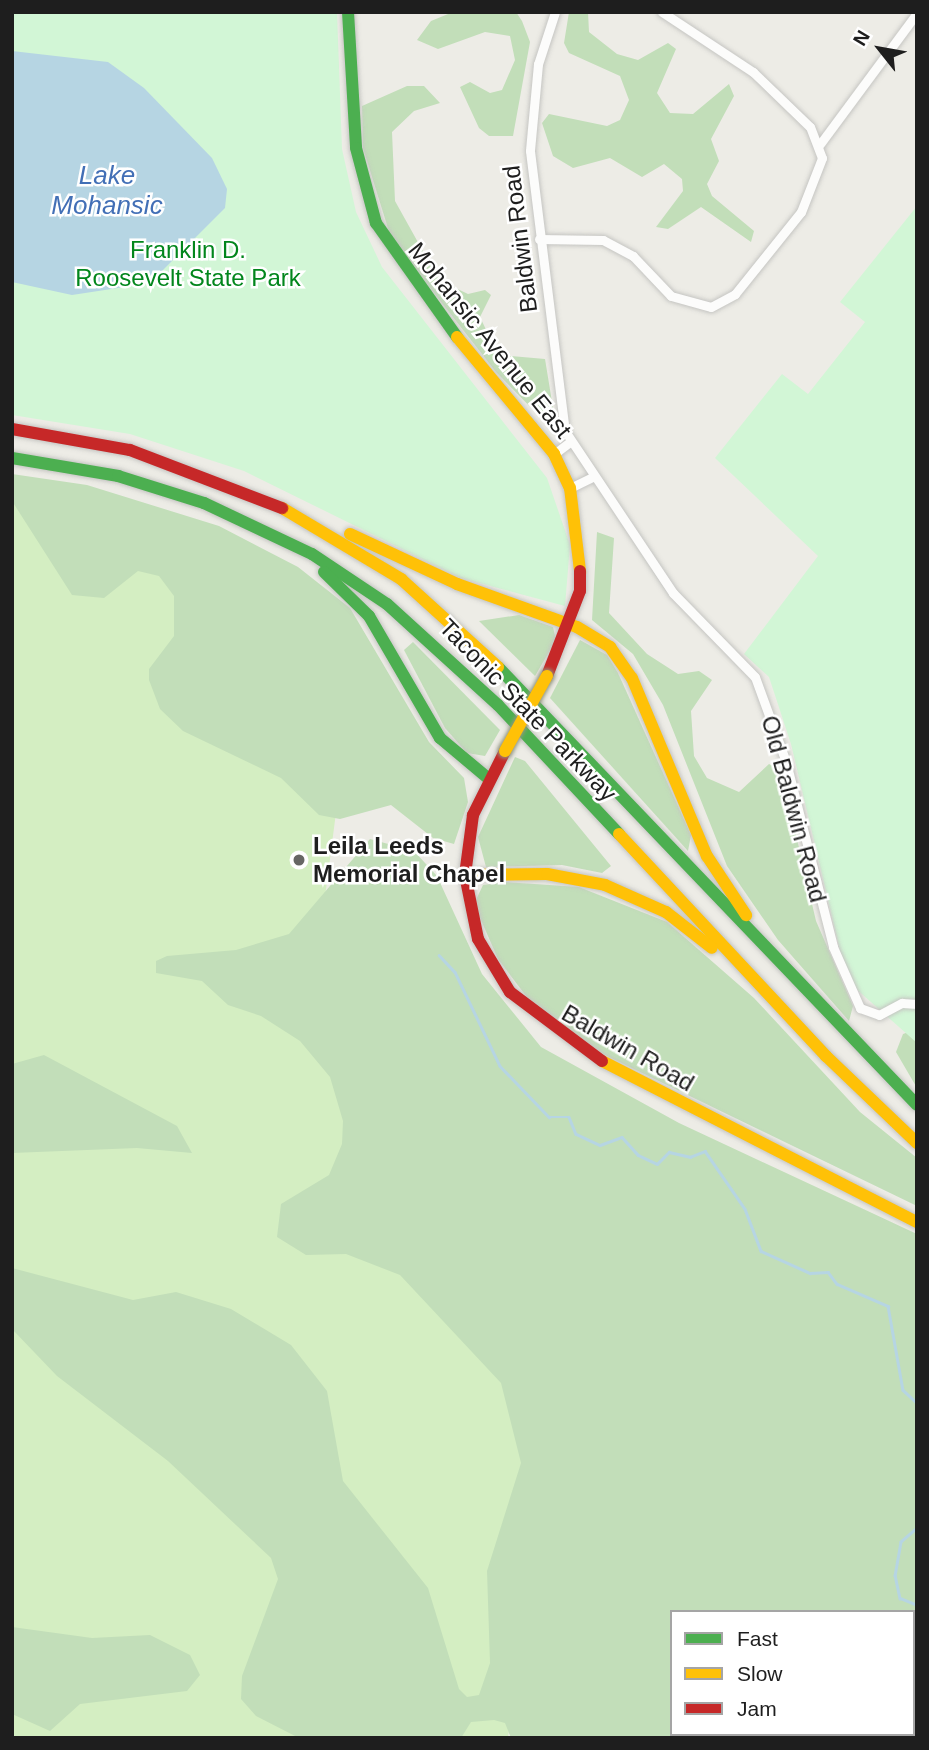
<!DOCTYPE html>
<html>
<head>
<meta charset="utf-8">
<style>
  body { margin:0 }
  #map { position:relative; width:929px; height:1750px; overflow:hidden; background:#edece6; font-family:Arial,sans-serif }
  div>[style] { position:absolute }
  .grass>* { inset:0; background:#d4eec2 }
  .forest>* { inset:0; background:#c2deb9 }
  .park>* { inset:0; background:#d2f6d6 }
  .water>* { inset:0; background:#b6d5e3 }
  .stream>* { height:2.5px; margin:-1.25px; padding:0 1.25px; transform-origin:1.25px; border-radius:1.25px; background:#b6d5e3 }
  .roads { filter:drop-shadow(0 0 2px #c5c5c2) drop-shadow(0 0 2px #c5c5c2) }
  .street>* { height:9px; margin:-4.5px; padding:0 4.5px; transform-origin:4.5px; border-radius:4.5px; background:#fcfcfb }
  .fast>* { height:12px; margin:-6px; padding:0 6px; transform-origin:6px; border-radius:6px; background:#4caf50 }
  .slow>* { height:12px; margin:-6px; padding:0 6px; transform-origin:6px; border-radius:6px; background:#ffc107 }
  .jam>* { height:12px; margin:-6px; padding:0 6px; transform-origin:6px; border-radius:6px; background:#c62828 }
  .bridges { filter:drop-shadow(0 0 2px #93977e) drop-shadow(0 0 2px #93977e) }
  .slow-bridge>* { height:12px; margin:-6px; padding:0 6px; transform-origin:6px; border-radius:6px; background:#ffc107 }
  .dots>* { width:19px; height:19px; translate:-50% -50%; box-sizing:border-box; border:4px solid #fff; border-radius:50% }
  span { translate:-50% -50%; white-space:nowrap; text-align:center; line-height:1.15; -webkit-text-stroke:5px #fff; paint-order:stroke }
  .street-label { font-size:24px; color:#1e1e1e }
  .park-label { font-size:24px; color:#02861c }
  .poi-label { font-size:24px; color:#1e1e1e; font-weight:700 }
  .left { translate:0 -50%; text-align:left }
  .water-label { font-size:26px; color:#426fb6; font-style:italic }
  .frame { position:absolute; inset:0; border:14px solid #1e1e1e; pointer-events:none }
  .legend { position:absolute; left:670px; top:1610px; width:245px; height:126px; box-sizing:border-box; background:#fff; border:2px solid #a5a5a5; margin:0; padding:9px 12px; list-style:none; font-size:21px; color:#1e1e1e }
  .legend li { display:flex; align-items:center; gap:14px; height:35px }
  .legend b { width:35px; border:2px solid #a5a5a5 }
  .north { position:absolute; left:845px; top:14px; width:70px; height:70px; -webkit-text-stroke:5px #fff; paint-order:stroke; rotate:301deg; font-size:19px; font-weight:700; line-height:28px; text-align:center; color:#1e1e1e }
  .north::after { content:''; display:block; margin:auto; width:24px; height:32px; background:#1e1e1e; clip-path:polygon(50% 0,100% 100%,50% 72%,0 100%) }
</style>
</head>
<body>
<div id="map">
  <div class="grass">
    <i style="clip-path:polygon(12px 485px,138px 535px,337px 805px,312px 997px,548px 1419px,508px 1738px,12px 1738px)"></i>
  </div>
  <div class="forest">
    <i style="clip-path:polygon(453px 12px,516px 12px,522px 21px,530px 42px,513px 136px,489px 136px,479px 128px,460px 87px,470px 82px,490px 93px,502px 90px,515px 60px,510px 36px,485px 32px,438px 49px,417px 40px,431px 21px)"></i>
    <i style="clip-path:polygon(569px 12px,588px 12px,589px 32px,617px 54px,638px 60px,668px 43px,676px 49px,657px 93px,670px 113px,693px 114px,729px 84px,734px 96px,711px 139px,719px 161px,707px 184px,712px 196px,754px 231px,751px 242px,701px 207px,668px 229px,656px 227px,683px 191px,682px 179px,664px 164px,642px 177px,610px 158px,573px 168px,553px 156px,542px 123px,549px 114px,607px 126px,620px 120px,629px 100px,620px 76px,569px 53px,564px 43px)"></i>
    <i style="clip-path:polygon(407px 86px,424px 86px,440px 103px,414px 111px,392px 132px,395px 201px,439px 280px,468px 294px,485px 290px,491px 295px,480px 317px,498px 355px,545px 359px,553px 408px,548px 425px,496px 372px,391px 238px,363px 148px,362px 106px)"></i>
    <i style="clip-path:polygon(12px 474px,87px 485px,219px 526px,298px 567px,350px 608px,429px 742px,464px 778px,468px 802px,454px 844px,433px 838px,391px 805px,340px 819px,319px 815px,281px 778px,183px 731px,160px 709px,149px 680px,149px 669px,174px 636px,174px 596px,159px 576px,138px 571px,104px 598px,72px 595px,12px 501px)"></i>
    <i style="clip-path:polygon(597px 532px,614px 538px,609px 613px,647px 654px,678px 674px,699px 671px,712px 680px,691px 711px,694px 756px,707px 778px,739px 792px,769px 764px,781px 770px,816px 921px,853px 1006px,849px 1021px,778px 940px,727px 866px,663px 705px,633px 654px,592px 620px)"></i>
    <i style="clip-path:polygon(519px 615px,553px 627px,556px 640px,535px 676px,479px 621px)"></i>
    <i style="clip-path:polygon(580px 640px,607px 655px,618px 673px,691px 835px,688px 851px,550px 698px)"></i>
    <i style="clip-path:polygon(413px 642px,500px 730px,485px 756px,467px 753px,445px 728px,404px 650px)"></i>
    <i style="clip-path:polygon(515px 757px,525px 761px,611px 866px,602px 873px,562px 865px,486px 867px,478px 837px)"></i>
    <i style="clip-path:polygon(evenodd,370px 839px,414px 851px,437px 876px,482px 974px,541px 1047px,679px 1123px,917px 1234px,917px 1738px,511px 1738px,505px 1723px,494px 1720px,471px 1722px,461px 1738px,299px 1738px,256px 1716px,241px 1699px,242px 1676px,278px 1579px,271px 1558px,168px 1461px,57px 1376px,12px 1329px,12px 1268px,133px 1300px,176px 1292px,231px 1309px,291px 1345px,327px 1391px,343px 1481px,428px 1588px,459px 1689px,467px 1697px,479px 1695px,490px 1663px,487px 1571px,521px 1463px,501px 1383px,400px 1275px,346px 1254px,306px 1255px,277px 1237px,281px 1204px,329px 1175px,342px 1144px,343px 1121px,330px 1077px,300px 1041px,261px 1016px,228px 1005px,202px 981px,156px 973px,156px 961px,167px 956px,236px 950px,289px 934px,370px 839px,672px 1612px,913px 1612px,913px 1734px,672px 1734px,672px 1612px)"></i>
    <i style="clip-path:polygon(505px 882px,579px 887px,667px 922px,754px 998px,860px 1112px,917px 1158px,917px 1206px,605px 1055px,536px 1009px,498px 959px,474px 904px,483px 885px)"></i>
    <i style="clip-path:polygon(917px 1029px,917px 1088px,896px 1052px,903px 1034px)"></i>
    <i style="clip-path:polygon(44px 1055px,177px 1126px,192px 1153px,137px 1148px,12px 1153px,12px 1064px)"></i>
    <i style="clip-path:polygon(12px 1627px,92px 1638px,150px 1635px,190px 1655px,200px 1675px,187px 1691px,80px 1704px,50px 1731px,12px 1714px)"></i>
  </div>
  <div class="park">
    <i style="clip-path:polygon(12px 12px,337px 12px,342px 149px,356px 212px,382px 267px,547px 478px,570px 545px,565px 606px,461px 578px,244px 471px,130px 434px,12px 415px)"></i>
    <i style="clip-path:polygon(917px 206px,917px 1043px,854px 987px,842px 959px,791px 744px,769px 677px,744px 654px,818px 556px,715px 458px,782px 374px,808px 394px,865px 322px,840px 302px)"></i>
  </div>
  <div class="water">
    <i style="clip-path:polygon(12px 51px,108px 62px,144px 88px,212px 158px,227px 189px,225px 208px,158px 275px,131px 286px,72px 295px,12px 282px)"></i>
  </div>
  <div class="stream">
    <i style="left:439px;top:955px;width:23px;rotate:47deg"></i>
    <i style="left:455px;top:972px;width:104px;rotate:64.4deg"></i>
    <i style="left:500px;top:1066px;width:71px;rotate:46.1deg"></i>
    <i style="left:549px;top:1117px;width:20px"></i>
    <i style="left:569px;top:1117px;width:18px;rotate:68deg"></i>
    <i style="left:576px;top:1134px;width:26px;rotate:25deg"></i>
    <i style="left:600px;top:1145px;width:23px;rotate:-20deg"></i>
    <i style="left:622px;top:1137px;width:24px;rotate:48deg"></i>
    <i style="left:638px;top:1155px;width:21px;rotate:25deg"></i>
    <i style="left:657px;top:1164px;width:17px;rotate:-45deg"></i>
    <i style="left:669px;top:1152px;width:22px;rotate:13deg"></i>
    <i style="left:690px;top:1157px;width:16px;rotate:-22deg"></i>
    <i style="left:705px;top:1151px;width:70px;rotate:55.4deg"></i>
    <i style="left:745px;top:1209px;width:45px;rotate:69.1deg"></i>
    <i style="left:761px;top:1251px;width:54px;rotate:24.2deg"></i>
    <i style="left:810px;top:1273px;width:18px;rotate:-3deg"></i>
    <i style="left:828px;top:1272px;width:15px;rotate:53deg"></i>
    <i style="left:837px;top:1284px;width:56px;rotate:23.3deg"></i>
    <i style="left:888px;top:1306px;width:85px;rotate:79.9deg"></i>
    <i style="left:903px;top:1390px;width:19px;rotate:43deg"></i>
    <i style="left:917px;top:1528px;width:21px;rotate:139deg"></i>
    <i style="left:901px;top:1542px;width:34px;rotate:100deg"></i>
    <i style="left:895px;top:1575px;width:24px;rotate:78deg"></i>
    <i style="left:900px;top:1598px;width:18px;rotate:22deg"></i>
  </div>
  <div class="roads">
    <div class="street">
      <i style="left:555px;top:12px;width:55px;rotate:108.1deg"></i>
      <i style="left:538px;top:64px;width:87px;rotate:95.3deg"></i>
      <i style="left:530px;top:151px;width:282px;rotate:82.9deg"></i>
      <i style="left:565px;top:431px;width:195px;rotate:56.3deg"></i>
      <i style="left:673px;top:593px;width:117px;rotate:45.7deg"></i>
      <i style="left:755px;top:677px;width:90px;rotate:70deg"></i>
      <i style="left:786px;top:762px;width:191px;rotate:75.7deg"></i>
      <i style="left:833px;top:947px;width:67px;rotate:66.1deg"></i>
      <i style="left:860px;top:1008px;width:20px;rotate:20deg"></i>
      <i style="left:879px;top:1015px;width:26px;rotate:-28deg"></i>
      <i style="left:902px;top:1003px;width:15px;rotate:4deg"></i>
      <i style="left:820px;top:144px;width:163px;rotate:-53.5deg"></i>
      <i style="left:539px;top:239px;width:64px;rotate:0.9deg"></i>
      <i style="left:603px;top:240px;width:34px;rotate:28deg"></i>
      <i style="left:633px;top:256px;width:55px;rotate:46.5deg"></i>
      <i style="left:671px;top:296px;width:41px;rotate:15.4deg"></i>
      <i style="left:711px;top:307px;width:27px;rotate:-28deg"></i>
      <i style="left:735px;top:294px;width:105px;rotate:-51.2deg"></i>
      <i style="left:801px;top:212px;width:58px;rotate:-68.7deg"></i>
      <i style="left:822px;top:158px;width:33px;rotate:-111deg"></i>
      <i style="left:810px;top:127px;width:79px;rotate:-136deg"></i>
      <i style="left:753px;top:72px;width:109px;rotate:-146.6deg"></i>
      <i style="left:554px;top:454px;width:20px;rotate:-37deg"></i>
      <i style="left:570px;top:488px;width:25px;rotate:-26deg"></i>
    </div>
    <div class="fast">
      <i style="left:348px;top:12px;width:136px;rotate:86.6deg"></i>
      <i style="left:356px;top:148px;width:78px;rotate:75.1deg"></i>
      <i style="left:376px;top:223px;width:140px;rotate:54.6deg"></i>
      <i style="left:12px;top:458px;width:108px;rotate:9.6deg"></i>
      <i style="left:118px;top:476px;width:90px;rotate:17.4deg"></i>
      <i style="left:204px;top:503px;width:119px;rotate:25.3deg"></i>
      <i style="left:312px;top:554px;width:90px;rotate:33.7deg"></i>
      <i style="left:387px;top:604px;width:150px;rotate:42.3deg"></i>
      <i style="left:498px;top:705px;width:177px;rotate:46.8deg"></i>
      <i style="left:324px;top:572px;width:63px;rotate:44.4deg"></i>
      <i style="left:369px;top:616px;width:141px;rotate:59.8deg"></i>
      <i style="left:440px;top:738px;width:64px;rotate:39.9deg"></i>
      <i style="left:498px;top:667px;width:606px;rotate:46.27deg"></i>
    </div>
    <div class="slow">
      <i style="left:457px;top:337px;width:152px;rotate:50.3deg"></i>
      <i style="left:554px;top:454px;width:38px;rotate:65deg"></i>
      <i style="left:570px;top:488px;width:84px;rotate:83.1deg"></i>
      <i style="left:282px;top:508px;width:139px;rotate:30.8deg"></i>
      <i style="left:401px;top:579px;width:131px;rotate:42.2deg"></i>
      <i style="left:350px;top:534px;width:118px;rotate:25deg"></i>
      <i style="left:457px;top:584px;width:127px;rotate:19.7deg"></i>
      <i style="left:577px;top:627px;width:39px;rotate:31deg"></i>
      <i style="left:610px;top:647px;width:38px;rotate:55deg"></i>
      <i style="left:632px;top:678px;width:193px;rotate:67.2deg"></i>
      <i style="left:707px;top:856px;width:71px;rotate:56.5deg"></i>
      <i style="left:619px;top:834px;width:304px;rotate:47deg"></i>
      <i style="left:826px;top:1056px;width:126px;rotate:43.7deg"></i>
      <i style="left:465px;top:875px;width:82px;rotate:-0.7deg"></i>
      <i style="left:547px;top:874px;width:59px;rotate:10.7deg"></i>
      <i style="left:605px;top:885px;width:67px;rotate:23.9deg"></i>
      <i style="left:666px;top:912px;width:58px;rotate:38deg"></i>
      <i style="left:602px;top:1061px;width:354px;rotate:27.1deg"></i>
    </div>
    <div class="jam">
      <i style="left:12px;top:429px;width:120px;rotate:10.1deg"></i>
      <i style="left:130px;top:450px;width:163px;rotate:20.9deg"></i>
      <i style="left:547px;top:676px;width:91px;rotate:-68.8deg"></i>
      <i style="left:580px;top:591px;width:20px;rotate:-90deg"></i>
      <i style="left:505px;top:751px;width:72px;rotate:116.6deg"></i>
      <i style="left:473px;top:815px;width:61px;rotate:97.6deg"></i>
      <i style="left:465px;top:875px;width:65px;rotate:78.5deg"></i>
      <i style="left:478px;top:939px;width:62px;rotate:58.9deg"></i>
      <i style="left:510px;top:992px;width:115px;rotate:36.9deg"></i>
    </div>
  </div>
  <div class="bridges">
    <div class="slow-bridge">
      <i style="left:505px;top:751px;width:86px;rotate:-60.8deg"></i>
    </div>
  </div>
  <div class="dots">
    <i style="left:299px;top:860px;background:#666664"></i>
  </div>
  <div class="street-label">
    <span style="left:520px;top:239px;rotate:-97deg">Baldwin Road</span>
    <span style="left:490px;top:340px;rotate:51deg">Mohansic Avenue East</span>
    <span style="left:528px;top:710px;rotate:46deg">Taconic State Parkway</span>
    <span style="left:794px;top:809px;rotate:75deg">Old Baldwin Road</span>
    <span style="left:628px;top:1048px;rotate:30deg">Baldwin Road</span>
  </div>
  <div class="park-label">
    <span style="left:188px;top:264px">Franklin D.<br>Roosevelt State Park</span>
  </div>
  <div class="poi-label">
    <span class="left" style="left:313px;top:860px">Leila Leeds<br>Memorial Chapel</span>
  </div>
  <div class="water-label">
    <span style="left:107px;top:191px">Lake<br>Mohansic</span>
  </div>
  <div class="frame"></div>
  <ul class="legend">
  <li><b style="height:9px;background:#4caf50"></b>Fast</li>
  <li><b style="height:9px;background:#ffc107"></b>Slow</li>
  <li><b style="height:9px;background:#c62828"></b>Jam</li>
  </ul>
  <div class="north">N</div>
</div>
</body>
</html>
